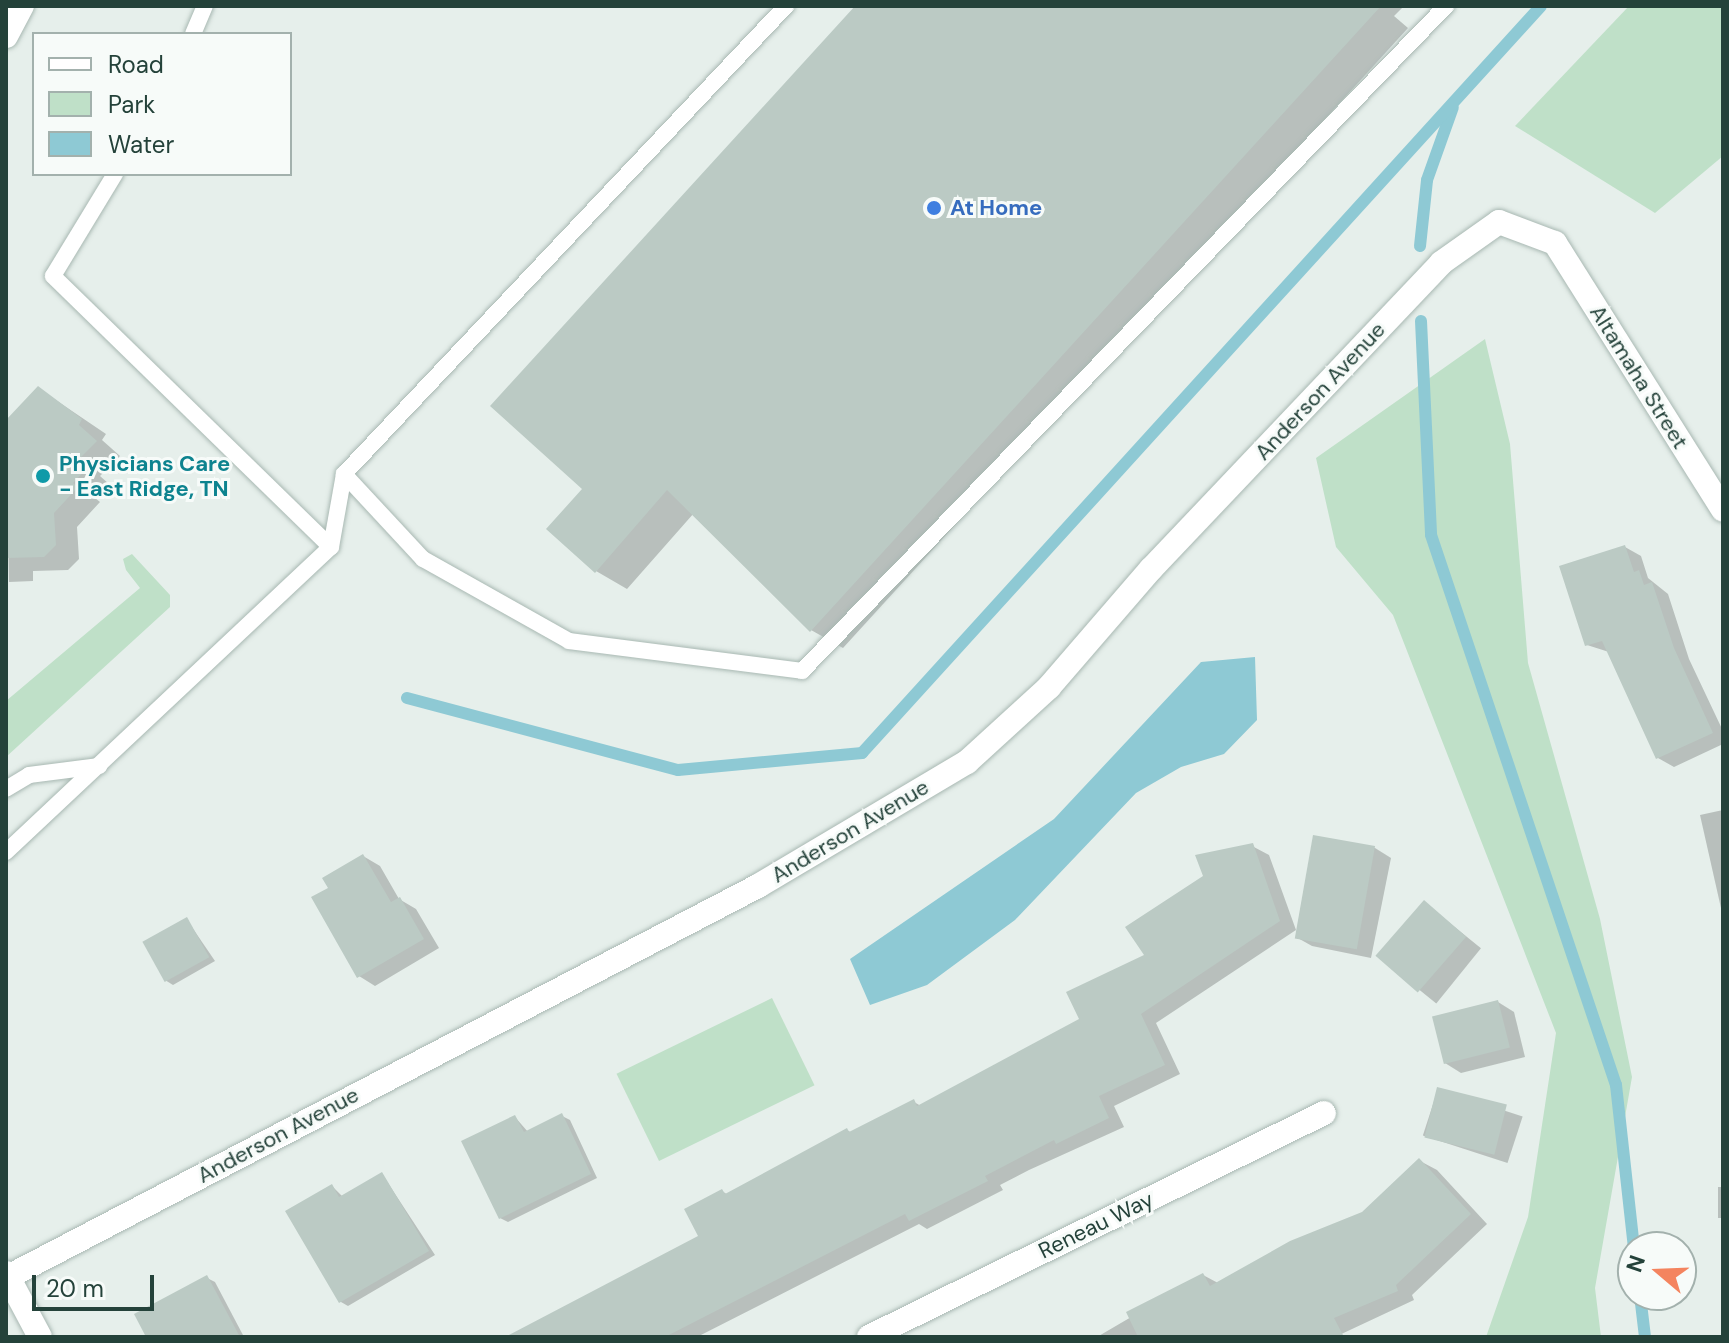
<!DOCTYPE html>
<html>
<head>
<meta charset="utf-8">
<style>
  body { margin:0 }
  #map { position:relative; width:1729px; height:1343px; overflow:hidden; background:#e6efeb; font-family:"DM Sans",sans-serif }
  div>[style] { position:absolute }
  .green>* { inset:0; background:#bfe0c8; transform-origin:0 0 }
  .water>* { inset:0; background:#8ec9d4 }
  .shadow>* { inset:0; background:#0003; transform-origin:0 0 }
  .stream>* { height:12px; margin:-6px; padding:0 6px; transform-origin:6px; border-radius:6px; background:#8ec9d4 }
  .building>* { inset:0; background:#bbcac4; transform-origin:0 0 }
  .roads { filter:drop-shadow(0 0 2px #a8b8b2) drop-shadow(0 0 2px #a8b8b2) }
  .lane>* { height:16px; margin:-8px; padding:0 8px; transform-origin:8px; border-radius:8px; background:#fff }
  .street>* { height:24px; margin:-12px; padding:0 12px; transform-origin:12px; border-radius:12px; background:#fff }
  .secondary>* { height:24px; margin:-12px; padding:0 12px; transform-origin:12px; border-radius:12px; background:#fff }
  .dots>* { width:22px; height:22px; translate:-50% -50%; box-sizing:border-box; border:4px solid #f7fbf9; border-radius:50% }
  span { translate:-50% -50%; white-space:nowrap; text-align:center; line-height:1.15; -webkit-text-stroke:6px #f7fbf9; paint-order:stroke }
  .shop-label { font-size:22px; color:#366cbe; font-weight:700 }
  .left { translate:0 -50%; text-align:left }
  .street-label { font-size:22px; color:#24423a }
  .culture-label { font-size:22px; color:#0d838f; font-weight:700 }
  .frame { position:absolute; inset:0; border:8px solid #24423a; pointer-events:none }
  .legend { position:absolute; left:32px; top:32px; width:260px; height:144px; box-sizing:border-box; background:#f7fbf9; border:2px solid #a3b1ad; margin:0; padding:10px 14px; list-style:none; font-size:24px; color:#24423a }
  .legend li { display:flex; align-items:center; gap:16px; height:40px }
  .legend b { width:40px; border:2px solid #a3b1ad }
  .north { position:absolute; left:1617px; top:1231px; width:80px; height:80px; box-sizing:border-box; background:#f7fbf9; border:2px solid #a3b1ad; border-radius:50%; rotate:289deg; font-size:22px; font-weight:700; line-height:32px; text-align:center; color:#24423a }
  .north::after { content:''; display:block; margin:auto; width:28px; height:36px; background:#f4845f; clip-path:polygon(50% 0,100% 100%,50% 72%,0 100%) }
  .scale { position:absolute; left:32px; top:1275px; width:122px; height:36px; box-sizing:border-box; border:4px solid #24423a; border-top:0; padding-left:10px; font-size:24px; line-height:28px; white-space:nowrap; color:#24423a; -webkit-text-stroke:6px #f7fbf9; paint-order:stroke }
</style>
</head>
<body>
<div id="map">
  <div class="green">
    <i style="clip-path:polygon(1629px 6px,1723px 6px,1723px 156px,1655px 213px,1515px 126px)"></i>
    <i style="clip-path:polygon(1485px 339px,1510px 444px,1528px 663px,1600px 919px,1632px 1077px,1595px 1288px,1601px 1337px,1486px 1337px,1528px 1217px,1556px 1033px,1393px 615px,1336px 547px,1316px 458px)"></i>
    <i style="clip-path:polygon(132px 554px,170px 595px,170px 607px,6px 757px,6px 701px,140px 588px,126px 570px,123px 559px)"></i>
    <i style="left:772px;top:998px;width:97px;height:173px;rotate:64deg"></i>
  </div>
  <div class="water">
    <i style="clip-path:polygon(1255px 657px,1257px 720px,1224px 754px,1181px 767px,1136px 793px,1015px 920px,927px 985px,870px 1005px,850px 959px,1054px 819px,1201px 662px)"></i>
  </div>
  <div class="shadow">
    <i style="clip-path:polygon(858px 6px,1404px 6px,1394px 16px,1408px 28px,843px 648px,811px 630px,694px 513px,627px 589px,596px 571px)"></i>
    <i style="clip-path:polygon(38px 388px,106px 434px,102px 440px,120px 456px,100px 476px,109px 484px,95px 498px,100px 502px,77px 527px,79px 559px,68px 570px,33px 571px,33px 581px,9px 582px,6px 435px)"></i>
    <i style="clip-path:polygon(1625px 547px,1641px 556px,1648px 578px,1668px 594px,1689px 659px,1723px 731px,1723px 744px,1674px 767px,1658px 758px,1609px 652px,1587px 645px)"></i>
    <i style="clip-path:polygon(1723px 810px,1723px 917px,1700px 815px)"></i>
    <i style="clip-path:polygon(1315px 837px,1375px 848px,1391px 858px,1371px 958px,1312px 946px,1296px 937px)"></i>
    <i style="clip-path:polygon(1252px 846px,1269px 855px,1296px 930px,1156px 1023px,1180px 1074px,1114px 1106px,1124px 1127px,1029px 1170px,1000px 1185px,1003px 1190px,927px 1229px,919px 1224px,697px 1337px,509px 1337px,701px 1237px,722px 1191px,728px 1195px,847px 1130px,852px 1133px,914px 1102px,921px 1106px,1082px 1020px)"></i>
    <i style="clip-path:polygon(363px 856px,380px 866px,399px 899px,416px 909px,439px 948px,375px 986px,359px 976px,330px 888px)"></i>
    <i style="left:1425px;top:903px;width:72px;height:71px;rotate:39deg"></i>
    <i style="clip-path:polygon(187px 920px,215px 961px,173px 985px,165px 980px)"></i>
    <i style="clip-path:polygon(1498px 1002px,1514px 1012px,1525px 1057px,1461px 1073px,1445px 1063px)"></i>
    <i style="left:1438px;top:1089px;width:89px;height:49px;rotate:18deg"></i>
    <i style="clip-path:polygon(562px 1116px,570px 1120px,597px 1178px,508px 1222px,500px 1218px,515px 1117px,528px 1132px)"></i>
    <i style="clip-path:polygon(1420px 1161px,1437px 1170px,1487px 1224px,1412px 1295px,1414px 1300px,1335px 1337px,1097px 1337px,1203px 1275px,1218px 1283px,1363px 1214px)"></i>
    <i style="clip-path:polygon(382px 1174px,435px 1255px,348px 1306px,341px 1302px,332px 1186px,343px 1197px)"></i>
    <i style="left:1718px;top:1187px;width:5px;height:31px"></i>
    <i style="clip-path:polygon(207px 1278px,215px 1282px,244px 1337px,148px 1337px)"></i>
  </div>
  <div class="stream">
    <i style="left:1420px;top:246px;width:66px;rotate:-83.9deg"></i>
    <i style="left:1427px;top:180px;width:77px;rotate:-70.4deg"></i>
    <i style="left:1421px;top:321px;width:214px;rotate:87.3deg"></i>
    <i style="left:1431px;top:535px;width:580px;rotate:71.41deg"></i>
    <i style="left:1616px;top:1085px;width:163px;rotate:83.7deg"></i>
    <i style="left:407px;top:698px;width:280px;rotate:14.9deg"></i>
    <i style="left:678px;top:770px;width:185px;rotate:-5.3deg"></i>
    <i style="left:862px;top:753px;width:1009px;rotate:-47.73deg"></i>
    <i style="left:1640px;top:1295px;width:42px;rotate:83.2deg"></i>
  </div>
  <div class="building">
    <i style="clip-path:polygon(855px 6px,1381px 6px,810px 632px,667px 490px,595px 573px,546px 529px,582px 489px,490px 406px)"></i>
    <i style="clip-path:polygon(38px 386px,82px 419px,79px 425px,97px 441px,77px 461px,86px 469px,73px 483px,78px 487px,54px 513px,56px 545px,44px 557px,6px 558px,6px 420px)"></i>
    <i style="clip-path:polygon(1625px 545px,1634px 572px,1639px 570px,1644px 585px,1652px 582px,1674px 648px,1713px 733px,1656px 759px,1602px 641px,1585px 646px,1559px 566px)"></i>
    <i style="left:1313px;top:835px;width:63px;height:105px;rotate:10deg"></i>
    <i style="clip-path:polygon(1253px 843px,1280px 921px,1141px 1014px,1165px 1065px,1099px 1096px,1109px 1118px,1056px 1144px,1054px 1140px,985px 1176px,988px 1181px,909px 1221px,905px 1214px,665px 1337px,505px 1337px,698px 1236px,684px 1209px,722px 1189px,725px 1194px,847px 1128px,849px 1132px,914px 1099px,917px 1106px,1079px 1019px,1066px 992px,1144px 955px,1125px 927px,1203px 876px,1195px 855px)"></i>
    <i style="clip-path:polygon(363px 854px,391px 902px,400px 897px,424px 939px,357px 978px,311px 897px,328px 888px,322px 878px)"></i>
    <i style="left:1424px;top:900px;width:56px;height:74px;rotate:41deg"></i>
    <i style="left:187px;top:917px;width:46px;height:51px;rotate:61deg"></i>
    <i style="left:1498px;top:1000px;width:49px;height:68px;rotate:76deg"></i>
    <i style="left:1437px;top:1087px;width:72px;height:52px;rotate:14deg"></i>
    <i style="clip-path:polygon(562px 1113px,591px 1174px,499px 1219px,461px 1141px,515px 1115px,524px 1132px)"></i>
    <i style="clip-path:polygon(1419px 1158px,1471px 1214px,1396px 1285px,1398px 1291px,1334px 1318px,1344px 1337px,1138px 1337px,1126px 1312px,1203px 1273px,1210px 1286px,1290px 1241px,1362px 1212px)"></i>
    <i style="clip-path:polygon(382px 1172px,429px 1251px,339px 1303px,285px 1211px,332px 1184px,339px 1197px)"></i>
    <i style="clip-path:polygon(207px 1275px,240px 1337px,146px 1337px,134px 1314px)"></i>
  </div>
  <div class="roads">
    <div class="lane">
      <i style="left:193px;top:34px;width:30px;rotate:-67deg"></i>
      <i style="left:115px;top:174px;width:119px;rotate:121.3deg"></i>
      <i style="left:53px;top:276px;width:388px;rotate:44.3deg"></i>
      <i style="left:344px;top:474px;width:116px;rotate:47.1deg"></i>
      <i style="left:423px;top:559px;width:167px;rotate:29.3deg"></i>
      <i style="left:569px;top:641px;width:235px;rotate:7.3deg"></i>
      <i style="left:802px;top:671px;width:926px;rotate:-45.92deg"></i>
      <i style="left:6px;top:789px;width:27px;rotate:-31deg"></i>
      <i style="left:29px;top:775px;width:71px;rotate:-7.3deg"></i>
      <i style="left:6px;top:852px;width:446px;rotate:-43.2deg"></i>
      <i style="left:331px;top:547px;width:74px;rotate:-79.9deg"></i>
      <i style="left:344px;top:474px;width:644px;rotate:-46.64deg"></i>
    </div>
    <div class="street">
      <i style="left:6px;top:1278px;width:848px;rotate:-27.53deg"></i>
      <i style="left:758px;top:886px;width:243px;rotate:-30.7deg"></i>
      <i style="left:967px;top:762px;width:111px;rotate:-42.4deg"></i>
      <i style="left:1049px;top:687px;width:156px;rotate:-49.2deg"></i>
      <i style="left:1151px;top:569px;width:422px;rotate:-46.5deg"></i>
      <i style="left:1441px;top:263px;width:71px;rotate:-35.3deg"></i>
      <i style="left:1499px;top:222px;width:60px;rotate:20.6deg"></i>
      <i style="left:1555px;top:243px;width:315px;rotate:57.8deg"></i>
      <i style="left:869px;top:1337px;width:507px;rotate:-26.21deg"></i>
    </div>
    <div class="secondary">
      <i style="left:6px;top:36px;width:34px;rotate:-62deg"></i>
      <i style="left:6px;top:1273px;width:72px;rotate:62deg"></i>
    </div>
  </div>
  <div class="dots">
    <i style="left:934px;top:208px;background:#3f7fe0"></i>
    <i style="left:43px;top:476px;background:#0f9aa8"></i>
  </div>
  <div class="shop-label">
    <span class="left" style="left:950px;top:208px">At Home</span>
  </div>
  <div class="street-label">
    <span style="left:1639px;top:377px;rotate:58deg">Altamaha Street</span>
    <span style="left:1320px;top:391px;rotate:-47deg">Anderson Avenue</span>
    <span style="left:850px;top:831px;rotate:-31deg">Anderson Avenue</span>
    <span style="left:278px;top:1135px;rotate:-28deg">Anderson Avenue</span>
    <span style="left:1096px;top:1225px;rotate:-26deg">Reneau Way</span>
  </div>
  <div class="culture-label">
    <span class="left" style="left:59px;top:476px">Physicians Care<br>- East Ridge, TN</span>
  </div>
  <div class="frame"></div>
  <ul class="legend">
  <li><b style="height:10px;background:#fff"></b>Road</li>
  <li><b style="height:22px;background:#bfe0c8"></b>Park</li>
  <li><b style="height:22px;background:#8ec9d4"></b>Water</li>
  </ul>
  <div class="north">N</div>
  <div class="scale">20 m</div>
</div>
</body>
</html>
